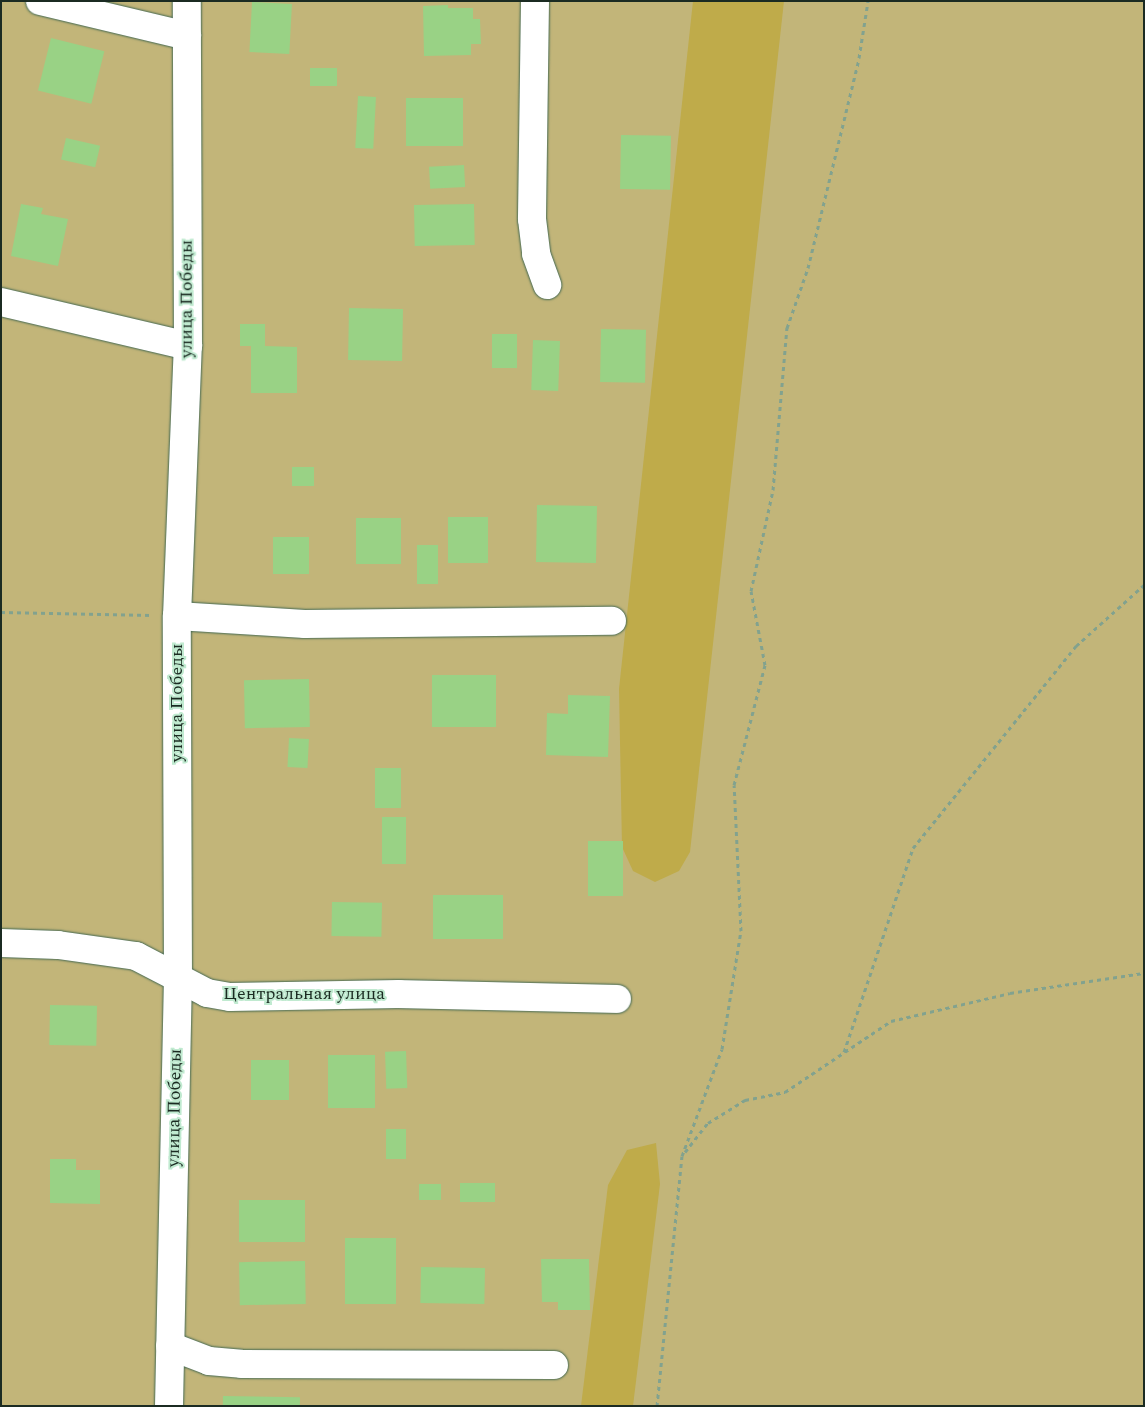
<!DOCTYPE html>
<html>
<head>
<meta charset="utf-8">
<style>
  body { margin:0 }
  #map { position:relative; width:1145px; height:1407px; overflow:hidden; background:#c0ead0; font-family:Spectral,serif }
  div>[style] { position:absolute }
  .green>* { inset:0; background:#c2b579; transform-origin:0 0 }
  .forest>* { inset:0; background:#bfab4a }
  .building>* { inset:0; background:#99d285; transform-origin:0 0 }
  .path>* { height:3px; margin-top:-1.5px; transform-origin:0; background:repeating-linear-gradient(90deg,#82a28e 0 4px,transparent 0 8px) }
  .roads { filter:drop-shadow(0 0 1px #436852) drop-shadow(0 0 1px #436852) }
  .minor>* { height:28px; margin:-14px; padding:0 14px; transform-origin:14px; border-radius:14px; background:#fff }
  span { translate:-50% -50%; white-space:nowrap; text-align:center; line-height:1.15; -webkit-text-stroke:4px #c0ead0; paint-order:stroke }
  .street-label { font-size:18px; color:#1b2b22 }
  .frame { position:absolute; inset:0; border:2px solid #1b2b22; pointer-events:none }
</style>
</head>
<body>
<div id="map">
  <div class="green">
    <i style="left:1px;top:1px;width:1143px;height:1405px"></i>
  </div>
  <div class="forest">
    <i style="clip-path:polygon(693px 1px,784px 1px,690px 852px,679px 871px,655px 882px,633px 871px,622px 847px,619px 689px)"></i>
    <i style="clip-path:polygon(656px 1143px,660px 1184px,633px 1406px,581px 1406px,608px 1185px,627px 1150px)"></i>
  </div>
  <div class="building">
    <i style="left:252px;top:2px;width:40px;height:50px;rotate:3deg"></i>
    <i style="clip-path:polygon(448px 5px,448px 8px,473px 8px,473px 19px,480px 19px,481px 44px,471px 44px,471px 55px,424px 56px,423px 6px)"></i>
    <i style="left:51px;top:38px;width:55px;height:54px;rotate:14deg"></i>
    <i style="left:310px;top:68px;width:27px;height:18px"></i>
    <i style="left:358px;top:96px;width:18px;height:52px;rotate:3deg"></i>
    <i style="left:406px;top:98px;width:57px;height:48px"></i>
    <i style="left:621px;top:135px;width:50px;height:54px;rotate:1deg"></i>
    <i style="left:66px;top:138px;width:35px;height:22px;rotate:13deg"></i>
    <i style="left:464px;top:165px;width:22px;height:35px;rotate:87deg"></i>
    <i style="clip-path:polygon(21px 204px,43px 208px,41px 214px,68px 219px,58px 266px,11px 256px)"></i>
    <i style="left:474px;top:204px;width:41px;height:60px;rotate:89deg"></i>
    <i style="left:349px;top:308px;width:54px;height:52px;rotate:1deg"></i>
    <i style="clip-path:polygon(240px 324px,265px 324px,265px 346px,297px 347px,297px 393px,251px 393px,251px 346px,240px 346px)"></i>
    <i style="left:601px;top:329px;width:45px;height:53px;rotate:1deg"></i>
    <i style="left:492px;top:334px;width:25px;height:34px"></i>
    <i style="left:533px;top:340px;width:27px;height:50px;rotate:2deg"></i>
    <i style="left:292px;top:467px;width:22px;height:19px"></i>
    <i style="left:537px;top:505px;width:60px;height:57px;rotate:1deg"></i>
    <i style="left:448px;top:517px;width:40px;height:46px"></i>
    <i style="left:356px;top:518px;width:45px;height:46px"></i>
    <i style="left:273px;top:537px;width:36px;height:37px"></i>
    <i style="left:417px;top:545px;width:21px;height:39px"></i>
    <i style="left:432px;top:675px;width:64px;height:52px"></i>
    <i style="left:309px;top:679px;width:48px;height:65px;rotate:89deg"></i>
    <i style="clip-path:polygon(568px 695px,610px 696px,608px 757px,546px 755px,547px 713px,568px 714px)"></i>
    <i style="left:289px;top:738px;width:20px;height:29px;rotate:3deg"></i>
    <i style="left:375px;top:768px;width:26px;height:40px"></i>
    <i style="left:382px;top:817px;width:24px;height:47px"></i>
    <i style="left:588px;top:841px;width:35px;height:55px"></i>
    <i style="left:433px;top:895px;width:70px;height:44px"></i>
    <i style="left:332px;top:902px;width:50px;height:34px;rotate:1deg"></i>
    <i style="left:50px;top:1005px;width:47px;height:40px;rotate:1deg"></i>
    <i style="left:406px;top:1051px;width:37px;height:21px;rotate:88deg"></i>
    <i style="left:328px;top:1055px;width:47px;height:53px"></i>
    <i style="left:251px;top:1060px;width:38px;height:40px"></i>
    <i style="left:386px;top:1129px;width:20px;height:30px"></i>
    <i style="clip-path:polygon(50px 1159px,76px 1159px,76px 1170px,100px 1170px,100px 1204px,50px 1203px)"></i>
    <i style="left:460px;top:1183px;width:35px;height:19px"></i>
    <i style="left:419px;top:1184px;width:22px;height:16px"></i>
    <i style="left:305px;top:1200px;width:42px;height:66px;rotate:90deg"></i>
    <i style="left:345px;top:1238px;width:51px;height:66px"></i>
    <i style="clip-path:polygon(541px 1259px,589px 1259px,590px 1310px,558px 1310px,558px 1302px,542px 1302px)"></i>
    <i style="left:305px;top:1261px;width:43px;height:66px;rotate:89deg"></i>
    <i style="left:421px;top:1267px;width:64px;height:36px;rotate:1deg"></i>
    <i style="left:223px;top:1396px;width:77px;height:10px;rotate:1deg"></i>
  </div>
  <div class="path">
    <i style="left:1px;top:612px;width:150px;rotate:1.1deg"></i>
    <i style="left:844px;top:1052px;width:215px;rotate:-71.3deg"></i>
    <i style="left:913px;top:848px;width:260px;rotate:-51.1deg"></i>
    <i style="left:1076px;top:646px;width:91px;rotate:-41.9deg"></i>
    <i style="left:685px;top:1152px;width:37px;rotate:-52deg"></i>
    <i style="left:708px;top:1123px;width:44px;rotate:-31.9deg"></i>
    <i style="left:745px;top:1100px;width:41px;rotate:-11.3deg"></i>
    <i style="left:785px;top:1092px;width:128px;rotate:-33.8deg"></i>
    <i style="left:891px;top:1021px;width:122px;rotate:-13.2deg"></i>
    <i style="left:1010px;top:993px;width:135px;rotate:-8.5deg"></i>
    <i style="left:657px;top:1406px;width:251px;rotate:-84.3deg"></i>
    <i style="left:682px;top:1156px;width:114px;rotate:-69.5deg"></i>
    <i style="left:722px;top:1049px;width:120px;rotate:-80.9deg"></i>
    <i style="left:741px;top:931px;width:146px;rotate:-92.7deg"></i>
    <i style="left:734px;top:785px;width:124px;rotate:-75.5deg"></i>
    <i style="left:765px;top:665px;width:75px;rotate:-100.7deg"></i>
    <i style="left:751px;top:591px;width:103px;rotate:-77.7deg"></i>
    <i style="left:773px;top:490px;width:163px;rotate:-85.1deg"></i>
    <i style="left:787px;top:328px;width:64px;rotate:-70.7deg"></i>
    <i style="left:808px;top:268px;width:216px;rotate:-76.3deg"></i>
    <i style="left:859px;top:58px;width:58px;rotate:-81deg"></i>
  </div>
  <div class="roads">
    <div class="minor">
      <i style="left:40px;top:1px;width:151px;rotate:13.4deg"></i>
      <i style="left:535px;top:1px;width:218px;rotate:90.8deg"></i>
      <i style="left:532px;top:219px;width:35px;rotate:83deg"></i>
      <i style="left:536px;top:254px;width:33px;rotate:70deg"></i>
      <i style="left:1px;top:302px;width:192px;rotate:13.2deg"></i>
      <i style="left:177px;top:616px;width:128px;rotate:3.6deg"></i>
      <i style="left:305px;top:624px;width:307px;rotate:-0.6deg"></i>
      <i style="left:1px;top:943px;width:57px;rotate:2deg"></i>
      <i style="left:58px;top:945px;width:79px;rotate:8deg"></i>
      <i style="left:136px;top:956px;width:80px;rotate:27.5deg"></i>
      <i style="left:207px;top:993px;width:23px;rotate:10deg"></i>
      <i style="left:230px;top:997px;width:169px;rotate:-1deg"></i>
      <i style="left:399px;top:994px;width:218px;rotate:1.3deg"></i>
      <i style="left:170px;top:1346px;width:42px;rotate:21deg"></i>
      <i style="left:209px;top:1361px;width:32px;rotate:5deg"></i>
      <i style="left:241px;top:1364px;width:313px;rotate:0.2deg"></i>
      <i style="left:169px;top:1406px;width:428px;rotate:-88.8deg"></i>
      <i style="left:178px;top:978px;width:362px;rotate:-90.2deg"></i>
      <i style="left:177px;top:616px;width:270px;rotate:-87.7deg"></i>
      <i style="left:188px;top:346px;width:345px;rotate:-90.2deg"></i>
    </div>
  </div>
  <div class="street-label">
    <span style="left:187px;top:299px;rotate:-90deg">улица Победы</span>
    <span style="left:177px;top:703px;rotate:-90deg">улица Победы</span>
    <span style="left:304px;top:994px">Центральная улица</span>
    <span style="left:175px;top:1108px;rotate:-89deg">улица Победы</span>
  </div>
  <div class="frame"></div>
</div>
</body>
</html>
